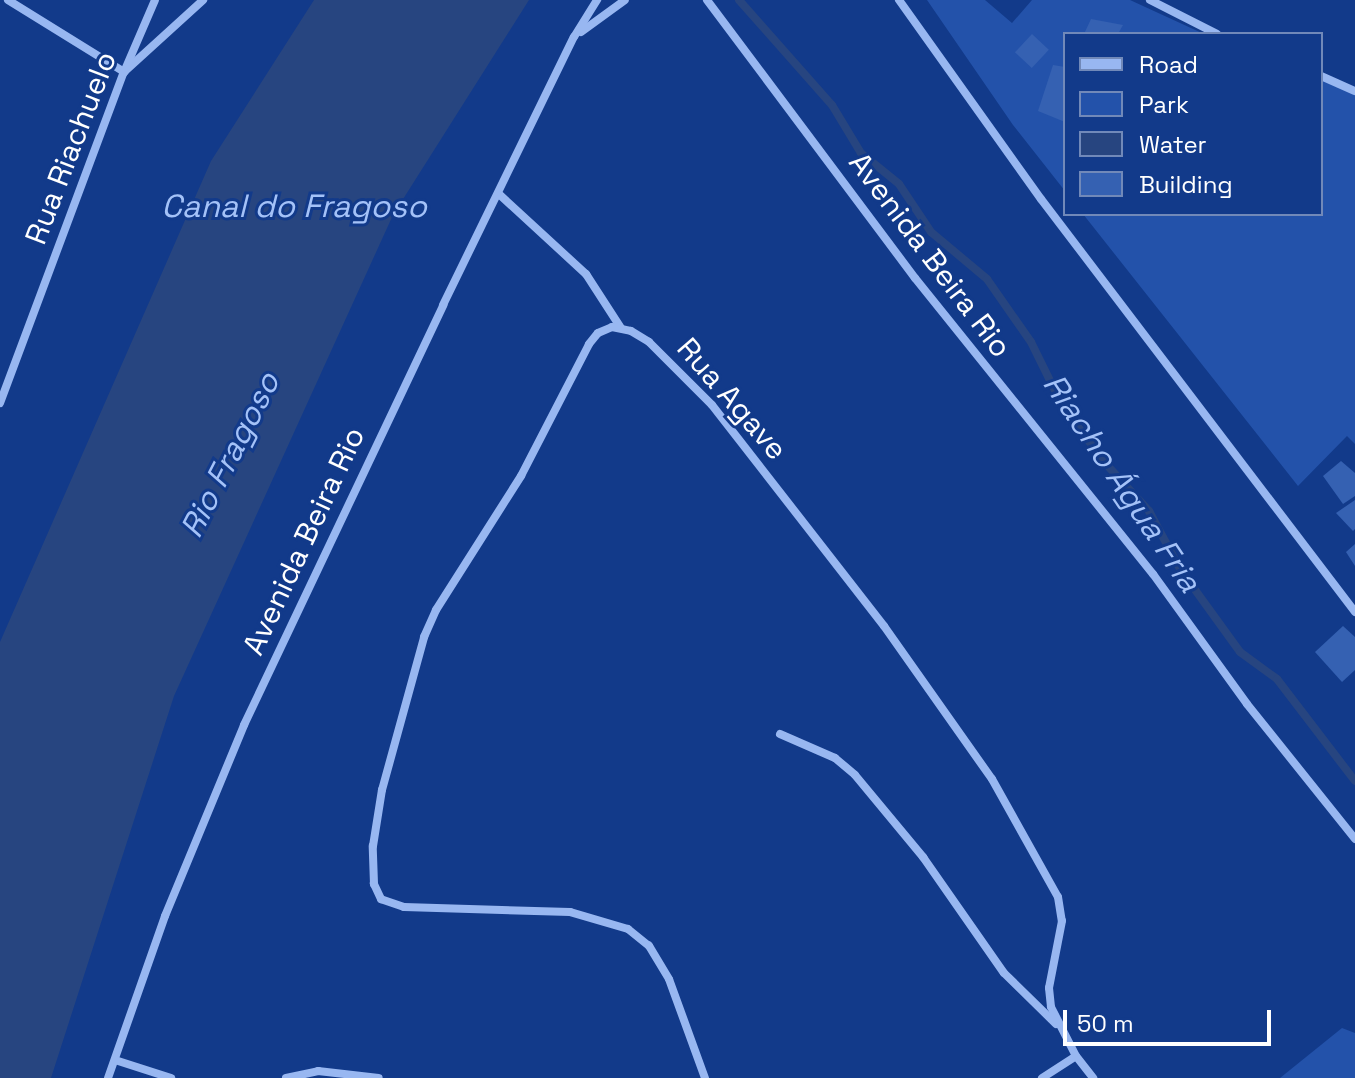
<!DOCTYPE html>
<html>
<head>
<meta charset="utf-8">
<style>
  body { margin:0 }
  #map { position:relative; width:1355px; height:1078px; overflow:hidden; background:#123a8a; font-family:"Space Grotesk",sans-serif }
  div>[style] { position:absolute }
  .green>* { inset:0; background:#2352aa }
  .water>* { inset:0; background:#274580 }
  .stream>* { height:8px; margin:-4px; padding:0 4px; transform-origin:4px; border-radius:4px; background:#274580 }
  .building>* { inset:0; background:#3561b2; transform-origin:0 0 }
  .street>* { height:8px; margin:-4px; padding:0 4px; transform-origin:4px; border-radius:4px; background:#98b7f1 }
  span { translate:-50% -50%; white-space:nowrap; text-align:center; line-height:1.15; -webkit-text-stroke:6px #123a8a; paint-order:stroke }
  .street-label { font-size:30px; color:#fff }
  .water-label { font-size:32px; color:#a4c2f8; font-style:italic }
  .legend { position:absolute; left:1063px; top:32px; width:260px; height:184px; box-sizing:border-box; background:#123a8a; border:2px solid #7189b9; margin:0; padding:10px 14px; list-style:none; font-size:24px; color:#fff }
  .legend li { display:flex; align-items:center; gap:16px; height:40px }
  .legend b { width:40px; border:2px solid #7189b9 }
  .scale { position:absolute; left:1063px; top:1010px; width:208px; height:36px; box-sizing:border-box; border:4px solid #fff; border-top:0; padding-left:10px; font-size:24px; line-height:28px; white-space:nowrap; color:#fff; -webkit-text-stroke:6px #123a8a; paint-order:stroke }
</style>
</head>
<body>
<div id="map">
  <div class="green">
    <i style="clip-path:polygon(927px 0,985px 0,1012px 23px,1032px 0,1130px 0,1204px 34px,1065px 34px,1065px 191px,1013px 125px)"></i>
    <i style="clip-path:polygon(1321px 80px,1355px 93px,1355px 444px,1347px 436px,1298px 486px,1083px 214px,1321px 214px)"></i>
    <i style="clip-path:polygon(1342px 1028px,1355px 1033px,1355px 1078px,1280px 1078px)"></i>
  </div>
  <div class="water">
    <i style="clip-path:polygon(314px 0,529px 0,393px 215px,174px 696px,51px 1078px,0 1078px,0 642px,211px 161px)"></i>
  </div>
  <div class="stream">
    <i style="left:739px;top:0;width:140px;rotate:48.5deg"></i>
    <i style="left:832px;top:105px;width:56px;rotate:58.9deg"></i>
    <i style="left:861px;top:153px;width:49px;rotate:39.2deg"></i>
    <i style="left:899px;top:184px;width:58px;rotate:56.3deg"></i>
    <i style="left:931px;top:232px;width:73px;rotate:40deg"></i>
    <i style="left:987px;top:279px;width:77px;rotate:55.1deg"></i>
    <i style="left:1031px;top:342px;width:72px;rotate:63.8deg"></i>
    <i style="left:1063px;top:407px;width:71px;rotate:53deg"></i>
    <i style="left:1106px;top:464px;width:64px;rotate:47.5deg"></i>
    <i style="left:1149px;top:511px;width:66px;rotate:61.9deg"></i>
    <i style="left:1180px;top:569px;width:102px;rotate:54.1deg"></i>
    <i style="left:1240px;top:652px;width:46px;rotate:36.1deg"></i>
    <i style="left:1277px;top:679px;width:128px;rotate:52.6deg"></i>
  </div>
  <div class="building">
    <i style="clip-path:polygon(1091px 19px,1123px 25px,1118px 34px,1084px 34px)"></i>
    <i style="left:1032px;top:34px;width:23px;height:25px;rotate:43deg"></i>
    <i style="clip-path:polygon(1053px 65px,1065px 67px,1065px 122px,1038px 111px)"></i>
    <i style="clip-path:polygon(1341px 461px,1355px 473px,1355px 496px,1343px 504px,1323px 476px)"></i>
    <i style="clip-path:polygon(1355px 500px,1355px 529px,1353px 531px,1336px 513px)"></i>
    <i style="clip-path:polygon(1355px 544px,1355px 566px,1346px 552px)"></i>
    <i style="clip-path:polygon(1343px 626px,1355px 637px,1355px 670px,1342px 682px,1315px 652px)"></i>
  </div>
  <div class="street">
    <i style="left:8px;top:0;width:137px;rotate:31.8deg"></i>
    <i style="left:124px;top:72px;width:107px;rotate:-42.3deg"></i>
    <i style="left:707px;top:0;width:347px;rotate:53.2deg"></i>
    <i style="left:915px;top:278px;width:380px;rotate:51.2deg"></i>
    <i style="left:1153px;top:574px;width:160px;rotate:54.1deg"></i>
    <i style="left:1247px;top:704px;width:173px;rotate:51.3deg"></i>
    <i style="left:899px;top:0;width:244px;rotate:54.5deg"></i>
    <i style="left:1041px;top:199px;width:519px;rotate:52.75deg"></i>
    <i style="left:1150px;top:0;width:75px;rotate:26.9deg"></i>
    <i style="left:581px;top:32px;width:54px;rotate:-36deg"></i>
    <i style="left:1321px;top:76px;width:37px;rotate:24deg"></i>
    <i style="left:500px;top:195px;width:117px;rotate:42.6deg"></i>
    <i style="left:586px;top:274px;width:64px;rotate:57.1deg"></i>
    <i style="left:0;top:403px;width:353px;rotate:-69.5deg"></i>
    <i style="left:124px;top:72px;width:78px;rotate:-66.7deg"></i>
    <i style="left:780px;top:734px;width:60px;rotate:23.6deg"></i>
    <i style="left:835px;top:758px;width:26px;rotate:40deg"></i>
    <i style="left:855px;top:775px;width:107px;rotate:50.3deg"></i>
    <i style="left:923px;top:857px;width:141px;rotate:55.1deg"></i>
    <i style="left:1004px;top:973px;width:73px;rotate:44.4deg"></i>
    <i style="left:115px;top:1060px;width:59px;rotate:17.8deg"></i>
    <i style="left:108px;top:1078px;width:172px;rotate:-70.6deg"></i>
    <i style="left:165px;top:916px;width:207px;rotate:-67.5deg"></i>
    <i style="left:244px;top:725px;width:465px;rotate:-64.6deg"></i>
    <i style="left:443px;top:305px;width:298px;rotate:-64deg"></i>
    <i style="left:574px;top:37px;width:44px;rotate:-58.1deg"></i>
    <i style="left:286px;top:1078px;width:33px;rotate:-12deg"></i>
    <i style="left:318px;top:1071px;width:61px;rotate:6.5deg"></i>
    <i style="left:705px;top:1078px;width:105px;rotate:-110deg"></i>
    <i style="left:669px;top:979px;width:39px;rotate:-121deg"></i>
    <i style="left:649px;top:946px;width:27px;rotate:-141deg"></i>
    <i style="left:628px;top:929px;width:60px;rotate:-163.7deg"></i>
    <i style="left:570px;top:912px;width:166px;rotate:-178.3deg"></i>
    <i style="left:404px;top:907px;width:24px;rotate:-161deg"></i>
    <i style="left:381px;top:899px;width:17px;rotate:-115deg"></i>
    <i style="left:374px;top:884px;width:38px;rotate:-92deg"></i>
    <i style="left:373px;top:846px;width:57px;rotate:-80.9deg"></i>
    <i style="left:382px;top:790px;width:159px;rotate:-74.6deg"></i>
    <i style="left:424px;top:637px;width:30px;rotate:-66deg"></i>
    <i style="left:436px;top:610px;width:159px;rotate:-57.6deg"></i>
    <i style="left:521px;top:476px;width:148px;rotate:-62.7deg"></i>
    <i style="left:589px;top:344px;width:14px;rotate:-51deg"></i>
    <i style="left:598px;top:333px;width:15px;rotate:-23deg"></i>
    <i style="left:612px;top:327px;width:19px;rotate:12deg"></i>
    <i style="left:631px;top:331px;width:21px;rotate:31deg"></i>
    <i style="left:649px;top:342px;width:89px;rotate:45deg"></i>
    <i style="left:712px;top:405px;width:280px;rotate:52.1deg"></i>
    <i style="left:884px;top:626px;width:187px;rotate:54.8deg"></i>
    <i style="left:992px;top:779px;width:135px;rotate:60.8deg"></i>
    <i style="left:1058px;top:897px;width:24px;rotate:81deg"></i>
    <i style="left:1062px;top:921px;width:68px;rotate:101deg"></i>
    <i style="left:1049px;top:988px;width:19px;rotate:84deg"></i>
    <i style="left:1051px;top:1007px;width:55px;rotate:63deg"></i>
    <i style="left:1076px;top:1056px;width:28px;rotate:52deg"></i>
    <i style="left:1042px;top:1078px;width:40px;rotate:-32.9deg"></i>
  </div>
  <div class="street-label">
    <span style="left:71px;top:148px;rotate:-69deg">Rua Riachuelo</span>
    <span style="left:930px;top:255px;rotate:53deg">Avenida Beira Rio</span>
    <span style="left:732px;top:399px;rotate:49deg">Rua Agave</span>
    <span style="left:304px;top:541px;rotate:-65deg">Avenida Beira Rio</span>
  </div>
  <div class="water-label">
    <span style="left:294px;top:206px">Canal do Fragoso</span>
    <span style="left:230px;top:455px;rotate:-63deg">Rio Fragoso</span>
    <span style="left:1122px;top:483px;rotate:56deg">Riacho Água Fria</span>
  </div>
  <ul class="legend">
  <li><b style="height:10px;background:#98b7f1"></b>Road</li>
  <li><b style="height:22px;background:#2352aa"></b>Park</li>
  <li><b style="height:22px;background:#274580"></b>Water</li>
  <li><b style="height:22px;background:#3561b2"></b>Building</li>
  </ul>
  <div class="scale">50 m</div>
</div>
</body>
</html>
